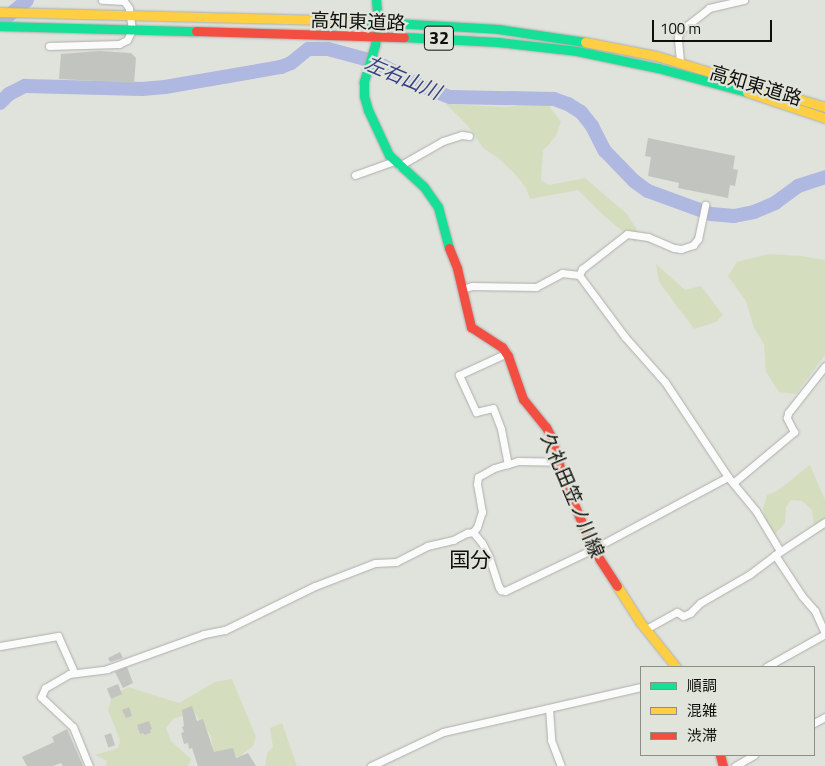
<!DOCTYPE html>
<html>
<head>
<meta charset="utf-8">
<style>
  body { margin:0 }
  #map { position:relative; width:825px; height:766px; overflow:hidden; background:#e0e2dc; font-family:"Titillium Web","Noto Sans JP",sans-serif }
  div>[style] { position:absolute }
  .green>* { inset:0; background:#d4debf }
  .river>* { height:14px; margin:-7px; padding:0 7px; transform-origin:7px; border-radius:7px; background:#afb8e0 }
  .building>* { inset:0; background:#c2c4bf; transform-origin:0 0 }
  .roads { filter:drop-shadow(0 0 1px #adafaa) drop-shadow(0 0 1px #adafaa) }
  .street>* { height:7px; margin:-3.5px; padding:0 3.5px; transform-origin:3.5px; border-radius:3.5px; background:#fafbfa }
  .fast>* { height:9px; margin:-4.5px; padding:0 4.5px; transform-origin:4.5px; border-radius:4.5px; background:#16e098 }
  .slow>* { height:9px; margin:-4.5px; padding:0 4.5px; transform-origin:4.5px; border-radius:4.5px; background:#ffcf43 }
  .jam>* { height:9px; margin:-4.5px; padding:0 4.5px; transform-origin:4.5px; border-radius:4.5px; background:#f24e42 }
  span { translate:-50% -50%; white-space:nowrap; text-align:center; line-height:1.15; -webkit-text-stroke:4.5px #e1e4da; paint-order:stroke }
  .shield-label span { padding:1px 4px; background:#e1e4da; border:1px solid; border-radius:4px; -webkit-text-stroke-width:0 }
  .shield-label { font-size:18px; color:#0e0f0b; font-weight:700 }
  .street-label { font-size:19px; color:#0e0f0b }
  .water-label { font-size:20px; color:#373f85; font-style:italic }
  .quarter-label { font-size:21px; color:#0e0f0b }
  .legend { position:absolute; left:640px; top:666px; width:175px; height:90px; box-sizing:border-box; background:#e1e4da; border:1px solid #8d8f87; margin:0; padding:6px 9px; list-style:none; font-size:15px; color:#0e0f0b }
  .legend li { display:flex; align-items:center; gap:10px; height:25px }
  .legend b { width:25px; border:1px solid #8d8f87 }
  .scale { position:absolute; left:652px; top:20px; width:120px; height:22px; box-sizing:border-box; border:2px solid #0e0f0b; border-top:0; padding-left:6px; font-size:15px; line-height:18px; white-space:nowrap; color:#0e0f0b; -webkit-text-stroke:4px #e1e4da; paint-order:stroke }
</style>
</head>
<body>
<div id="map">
  <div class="green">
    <i style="clip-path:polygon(545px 101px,561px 122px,556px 136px,543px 151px,541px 180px,549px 185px,585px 178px,626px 213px,640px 234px,635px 242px,602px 214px,578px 190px,530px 199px,526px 188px,516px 175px,497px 157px,483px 148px,468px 126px,446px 104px,506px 107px)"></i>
    <i style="clip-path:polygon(769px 254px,802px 256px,825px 260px,825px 355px,796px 394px,779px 392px,766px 372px,764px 344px,754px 328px,746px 301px,728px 276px,737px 262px)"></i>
    <i style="clip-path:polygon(656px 264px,685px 290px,701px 286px,723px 315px,716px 322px,694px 329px,659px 282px)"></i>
    <i style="clip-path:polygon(810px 465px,825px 500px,825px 519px,814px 527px,812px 510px,802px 501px,791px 500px,786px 507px,785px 523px,774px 535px,767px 525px,763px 509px,767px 495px,777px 491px)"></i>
    <i style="clip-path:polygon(232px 679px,256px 737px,253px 746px,240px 756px,214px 757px,211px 736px,194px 712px,173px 719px,166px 728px,171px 741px,191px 759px,188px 766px,106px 766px,107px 761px,95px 755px,118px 748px,120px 740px,108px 710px,112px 697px,128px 687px,179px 703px,215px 682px)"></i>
    <i style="clip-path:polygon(282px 723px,297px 766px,265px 766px,267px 753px,273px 747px,270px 728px)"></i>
  </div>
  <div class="river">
    <i style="left:0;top:23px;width:35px;rotate:-40deg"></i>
    <i style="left:0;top:103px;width:13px;rotate:-45deg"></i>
    <i style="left:9px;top:94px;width:18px;rotate:-27deg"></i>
    <i style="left:25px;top:86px;width:117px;rotate:1.5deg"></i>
    <i style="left:142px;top:89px;width:23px;rotate:-5deg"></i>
    <i style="left:165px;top:87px;width:118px;rotate:-9.8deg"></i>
    <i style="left:281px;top:67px;width:11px;rotate:-22deg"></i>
    <i style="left:291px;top:63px;width:22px;rotate:-39deg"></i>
    <i style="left:308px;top:49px;width:20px"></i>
    <i style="left:328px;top:49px;width:50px;rotate:15.2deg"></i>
    <i style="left:376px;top:62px;width:47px;rotate:28.2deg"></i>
    <i style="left:417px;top:84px;width:35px;rotate:22deg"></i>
    <i style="left:450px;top:97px;width:104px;rotate:1.1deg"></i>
    <i style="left:554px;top:99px;width:15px;rotate:20deg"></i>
    <i style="left:568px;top:104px;width:15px;rotate:32deg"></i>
    <i style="left:581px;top:112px;width:18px;rotate:52deg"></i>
    <i style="left:592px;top:126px;width:28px;rotate:63deg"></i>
    <i style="left:605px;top:151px;width:42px;rotate:46deg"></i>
    <i style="left:634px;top:181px;width:17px;rotate:36deg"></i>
    <i style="left:648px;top:191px;width:67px;rotate:20.1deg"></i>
    <i style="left:711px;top:214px;width:23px;rotate:5deg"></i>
    <i style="left:734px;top:216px;width:20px;rotate:-11deg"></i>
    <i style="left:754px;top:212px;width:23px;rotate:-23deg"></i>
    <i style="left:775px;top:203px;width:29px;rotate:-36deg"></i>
    <i style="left:798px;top:186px;width:28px;rotate:-18deg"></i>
  </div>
  <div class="building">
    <i style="clip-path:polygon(99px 51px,131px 53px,136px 58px,134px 83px,59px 79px,61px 54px)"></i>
    <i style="clip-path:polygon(648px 138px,735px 156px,733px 169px,738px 170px,735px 186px,730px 185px,728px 198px,678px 188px,679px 183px,648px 176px,651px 157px,645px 156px)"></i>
    <i style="clip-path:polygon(120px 652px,123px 658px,110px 662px,108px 658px)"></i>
    <i style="clip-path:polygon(127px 667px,133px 683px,123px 688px,115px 672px)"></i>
    <i style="left:118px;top:684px;width:11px;height:12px;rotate:68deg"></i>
    <i style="clip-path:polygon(192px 706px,197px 721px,203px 719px,214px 752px,233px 748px,236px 758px,248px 753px,256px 766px,198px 766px,192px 748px,189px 749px,188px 743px,184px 744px,181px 733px,184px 732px,182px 727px,184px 726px,182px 710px)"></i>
    <i style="clip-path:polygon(129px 707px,132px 716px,126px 718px,122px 710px)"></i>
    <i style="clip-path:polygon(149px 721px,152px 729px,150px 730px,151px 733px,144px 735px,143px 733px,140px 734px,137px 725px)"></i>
    <i style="clip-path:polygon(67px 729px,83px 766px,63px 766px,61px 763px,53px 766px,27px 766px,22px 757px,54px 742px,52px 737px)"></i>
    <i style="left:111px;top:733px;width:13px;height:7px;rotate:72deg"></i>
  </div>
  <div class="roads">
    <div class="street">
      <i style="left:49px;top:46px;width:70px;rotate:-1.6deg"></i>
      <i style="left:119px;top:44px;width:9px;rotate:-27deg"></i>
      <i style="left:127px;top:40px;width:11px;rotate:-63deg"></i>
      <i style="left:132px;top:30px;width:22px;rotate:-98deg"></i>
      <i style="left:129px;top:8px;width:9px;rotate:-126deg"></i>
      <i style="left:124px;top:1px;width:22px;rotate:-177deg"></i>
      <i style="left:680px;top:62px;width:25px;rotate:-95deg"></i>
      <i style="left:678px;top:37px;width:6px;rotate:-72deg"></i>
      <i style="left:680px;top:31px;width:37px;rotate:-38deg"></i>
      <i style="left:709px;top:8px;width:36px;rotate:-13deg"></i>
      <i style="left:399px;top:166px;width:51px;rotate:-29.6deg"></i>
      <i style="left:443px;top:141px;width:20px;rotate:-18deg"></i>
      <i style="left:462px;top:135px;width:7px;rotate:8deg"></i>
      <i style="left:355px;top:175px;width:41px;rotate:-19.7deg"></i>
      <i style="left:579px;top:275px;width:7px;rotate:-63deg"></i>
      <i style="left:582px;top:269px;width:57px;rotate:-37.9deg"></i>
      <i style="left:627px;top:234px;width:21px;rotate:8deg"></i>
      <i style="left:648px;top:237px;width:28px;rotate:23deg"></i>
      <i style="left:674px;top:248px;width:7px;rotate:8deg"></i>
      <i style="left:681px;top:249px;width:13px;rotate:-18deg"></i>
      <i style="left:693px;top:245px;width:8px;rotate:-50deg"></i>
      <i style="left:698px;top:239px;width:35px;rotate:-78deg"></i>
      <i style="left:462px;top:289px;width:10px;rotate:-17deg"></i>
      <i style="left:472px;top:286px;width:64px;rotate:0.9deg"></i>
      <i style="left:536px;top:287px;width:30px;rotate:-28deg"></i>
      <i style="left:562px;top:273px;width:17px;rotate:7deg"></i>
      <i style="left:579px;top:275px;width:77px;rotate:53.4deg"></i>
      <i style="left:625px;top:337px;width:60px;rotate:48.4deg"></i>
      <i style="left:665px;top:382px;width:114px;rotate:56.4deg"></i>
      <i style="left:728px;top:477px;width:44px;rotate:50.5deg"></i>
      <i style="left:756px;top:511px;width:47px;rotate:59deg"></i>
      <i style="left:507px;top:353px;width:53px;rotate:155.4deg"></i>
      <i style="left:459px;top:375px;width:41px;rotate:65.3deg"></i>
      <i style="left:476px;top:412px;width:17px;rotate:-13deg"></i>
      <i style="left:493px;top:408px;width:22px;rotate:69deg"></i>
      <i style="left:501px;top:429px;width:36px;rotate:79deg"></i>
      <i style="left:733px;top:483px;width:80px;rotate:-39.9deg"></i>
      <i style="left:794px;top:432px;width:16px;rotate:-117deg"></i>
      <i style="left:787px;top:418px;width:5px;rotate:-79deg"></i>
      <i style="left:788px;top:413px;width:60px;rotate:-51.8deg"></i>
      <i style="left:825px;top:522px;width:60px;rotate:146.6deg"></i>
      <i style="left:775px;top:555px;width:49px;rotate:56.6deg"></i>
      <i style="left:802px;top:596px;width:20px;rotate:49deg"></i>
      <i style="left:815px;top:611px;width:24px;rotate:66deg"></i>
      <i style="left:473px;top:532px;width:6px;rotate:-51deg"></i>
      <i style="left:477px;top:527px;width:16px;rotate:-72deg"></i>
      <i style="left:482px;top:512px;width:28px;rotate:-100deg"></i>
      <i style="left:477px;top:484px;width:7px;rotate:-82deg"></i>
      <i style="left:478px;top:477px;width:18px;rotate:-29deg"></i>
      <i style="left:494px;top:468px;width:25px;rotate:-16deg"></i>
      <i style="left:518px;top:461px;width:39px;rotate:1deg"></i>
      <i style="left:646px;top:629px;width:35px;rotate:-29deg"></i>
      <i style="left:677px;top:612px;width:7px;rotate:34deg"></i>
      <i style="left:683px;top:616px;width:8px;rotate:-23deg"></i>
      <i style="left:690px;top:613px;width:14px;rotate:-45deg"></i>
      <i style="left:700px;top:603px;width:58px;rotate:-30.1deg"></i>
      <i style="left:750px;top:574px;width:31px;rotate:-37deg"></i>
      <i style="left:0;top:646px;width:59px;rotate:-9.8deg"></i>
      <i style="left:58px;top:636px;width:39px;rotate:66deg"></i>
      <i style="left:766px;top:667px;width:68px;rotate:-29.2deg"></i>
      <i style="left:549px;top:708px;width:32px;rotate:86deg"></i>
      <i style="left:551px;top:740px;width:28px;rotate:69deg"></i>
      <i style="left:814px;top:723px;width:13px;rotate:-29deg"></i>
      <i style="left:89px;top:766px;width:42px;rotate:-112.3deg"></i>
      <i style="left:73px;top:727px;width:44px;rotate:-136.8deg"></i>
      <i style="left:41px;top:697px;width:10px;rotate:-66deg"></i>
      <i style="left:45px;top:688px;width:28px;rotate:-30deg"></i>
      <i style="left:69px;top:674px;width:38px;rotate:-7deg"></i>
      <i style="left:107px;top:669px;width:103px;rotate:-19.8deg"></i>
      <i style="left:204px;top:634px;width:21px;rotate:-11deg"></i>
      <i style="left:225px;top:630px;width:100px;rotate:-26.1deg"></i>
      <i style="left:315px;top:586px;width:64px;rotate:-21deg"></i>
      <i style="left:375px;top:563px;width:21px;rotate:-3deg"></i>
      <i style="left:396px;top:562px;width:35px;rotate:-27deg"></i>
      <i style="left:427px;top:546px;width:27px;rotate:-13deg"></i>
      <i style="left:453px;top:540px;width:16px;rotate:-27deg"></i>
      <i style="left:467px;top:533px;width:6px;rotate:-9deg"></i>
      <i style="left:473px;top:532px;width:14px;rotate:51deg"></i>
      <i style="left:482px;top:543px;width:16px;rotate:63deg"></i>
      <i style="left:489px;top:557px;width:32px;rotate:72deg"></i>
      <i style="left:499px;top:587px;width:4px;rotate:56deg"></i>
      <i style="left:501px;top:590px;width:4px;rotate:14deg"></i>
      <i style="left:505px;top:591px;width:98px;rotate:-25.5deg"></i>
      <i style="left:593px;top:549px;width:153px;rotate:-28.1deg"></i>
      <i style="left:371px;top:766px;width:80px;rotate:-25.3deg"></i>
      <i style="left:443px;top:732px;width:203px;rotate:-12.8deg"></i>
      <i style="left:735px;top:766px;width:22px;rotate:-30deg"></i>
    </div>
    <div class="fast">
      <i style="left:376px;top:0;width:23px;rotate:85deg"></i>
      <i style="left:378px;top:23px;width:22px;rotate:98deg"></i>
      <i style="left:375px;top:45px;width:39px;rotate:107deg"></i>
      <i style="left:364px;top:82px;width:14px;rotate:90deg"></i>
      <i style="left:364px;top:96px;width:15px;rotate:74deg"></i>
      <i style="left:368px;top:110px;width:50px;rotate:65deg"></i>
      <i style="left:389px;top:155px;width:47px;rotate:42.4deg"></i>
      <i style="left:424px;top:187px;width:24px;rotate:55deg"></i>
      <i style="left:438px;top:207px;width:42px;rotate:75deg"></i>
      <i style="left:357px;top:21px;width:141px;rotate:3.2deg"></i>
      <i style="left:498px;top:29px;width:88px;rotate:8.5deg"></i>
      <i style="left:0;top:26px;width:196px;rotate:1.5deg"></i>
      <i style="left:404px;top:37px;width:94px;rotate:3deg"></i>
      <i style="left:498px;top:42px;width:80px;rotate:6.5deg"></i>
      <i style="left:577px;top:51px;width:83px;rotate:11.9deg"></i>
      <i style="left:658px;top:68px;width:92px;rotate:15.1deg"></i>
    </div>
    <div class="slow">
      <i style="left:0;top:12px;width:357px;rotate:1.4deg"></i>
      <i style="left:585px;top:42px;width:73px;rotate:11deg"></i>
      <i style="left:657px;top:56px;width:176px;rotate:16.9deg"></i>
      <i style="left:747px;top:92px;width:82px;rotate:18.4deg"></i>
      <i style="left:617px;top:586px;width:43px;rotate:57.4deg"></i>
      <i style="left:640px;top:622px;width:58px;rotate:51.3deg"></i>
    </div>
    <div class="jam">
      <i style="left:196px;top:31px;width:208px;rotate:1.7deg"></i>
      <i style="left:449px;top:248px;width:22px;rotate:68deg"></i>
      <i style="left:457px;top:268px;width:61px;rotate:76.7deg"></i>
      <i style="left:471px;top:327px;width:37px;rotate:33deg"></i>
      <i style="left:502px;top:347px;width:11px;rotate:56deg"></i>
      <i style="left:508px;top:356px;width:46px;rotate:70.8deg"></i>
      <i style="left:523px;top:399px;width:36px;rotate:51deg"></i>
      <i style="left:546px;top:427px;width:11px;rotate:63deg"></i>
      <i style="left:551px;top:437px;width:43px;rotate:73.7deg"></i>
      <i style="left:563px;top:478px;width:77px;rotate:67.1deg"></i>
      <i style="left:593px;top:549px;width:44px;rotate:57deg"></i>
      <i style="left:720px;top:755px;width:11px;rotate:75deg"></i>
    </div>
  </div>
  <div class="shield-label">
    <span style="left:439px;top:38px">32</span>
  </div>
  <div class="street-label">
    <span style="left:358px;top:21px;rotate:2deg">高知東道路</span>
    <span style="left:756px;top:85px;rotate:17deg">高知東道路</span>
    <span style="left:573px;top:495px;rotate:67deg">久礼田笠ノ川線</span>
  </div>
  <div class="water-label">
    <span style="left:403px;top:77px;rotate:23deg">左右山川</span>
  </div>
  <div class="quarter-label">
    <span style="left:470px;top:559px">国分</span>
  </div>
  <ul class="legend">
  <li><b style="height:6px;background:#16e098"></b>順調</li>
  <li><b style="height:6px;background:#ffcf43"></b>混雑</li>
  <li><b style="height:6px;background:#f24e42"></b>渋滞</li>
  </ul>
  <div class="scale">100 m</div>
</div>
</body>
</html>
